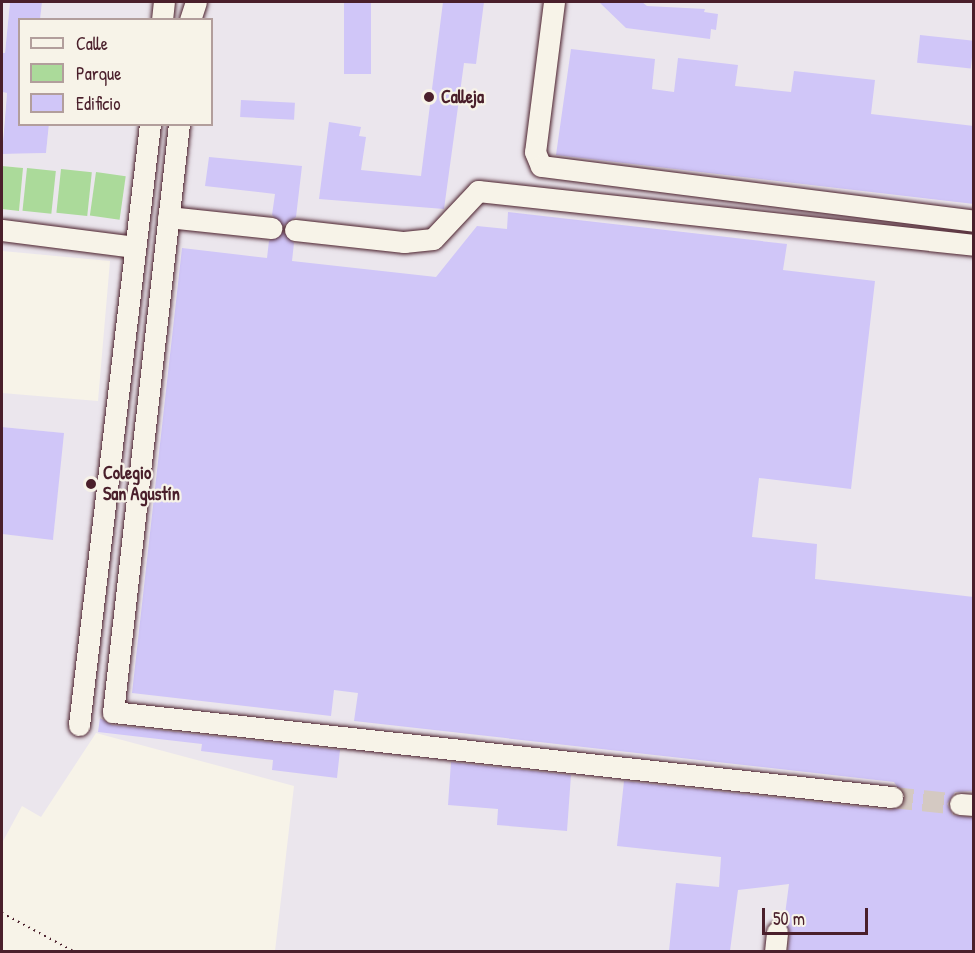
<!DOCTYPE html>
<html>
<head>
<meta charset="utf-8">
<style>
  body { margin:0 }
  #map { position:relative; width:975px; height:953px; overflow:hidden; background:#f7f3e8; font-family:"Patrick Hand",sans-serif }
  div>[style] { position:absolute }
  .built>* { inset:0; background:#ebe6ed }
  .green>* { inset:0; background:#abda9a; transform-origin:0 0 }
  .building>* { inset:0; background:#d0c6f8; transform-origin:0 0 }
  .minor-tunnel>* { height:21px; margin-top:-10.5px; transform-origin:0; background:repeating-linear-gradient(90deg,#d4c9c2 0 21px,transparent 0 31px) }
  .path>* { height:2px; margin-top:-1px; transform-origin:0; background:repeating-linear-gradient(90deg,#4a1f2b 0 1.5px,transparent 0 6px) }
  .roads { filter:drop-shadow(0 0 2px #4a1f2b) drop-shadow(0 0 2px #4a1f2b) }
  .minor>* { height:21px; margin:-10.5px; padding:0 10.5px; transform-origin:10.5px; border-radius:10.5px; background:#f7f3e8 }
  .dots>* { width:16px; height:16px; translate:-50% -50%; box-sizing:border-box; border:3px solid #f7f3e8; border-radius:50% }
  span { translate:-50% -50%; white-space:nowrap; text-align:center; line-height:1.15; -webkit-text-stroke:4.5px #f7f3e8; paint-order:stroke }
  .poi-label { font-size:18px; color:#4a1f2b; font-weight:700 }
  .left { translate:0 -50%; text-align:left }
  .frame { position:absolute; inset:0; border:3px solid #4a1f2b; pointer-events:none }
  .legend { position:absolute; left:18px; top:18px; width:195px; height:108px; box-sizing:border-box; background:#f7f3e8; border:2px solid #b29e9c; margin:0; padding:8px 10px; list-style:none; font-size:18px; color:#4a1f2b }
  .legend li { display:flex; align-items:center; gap:12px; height:30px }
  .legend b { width:30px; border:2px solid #b29e9c }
  .scale { position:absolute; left:762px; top:908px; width:106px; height:27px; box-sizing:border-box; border:3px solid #4a1f2b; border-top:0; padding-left:8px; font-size:18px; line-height:21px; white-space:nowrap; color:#4a1f2b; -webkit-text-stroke:4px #f7f3e8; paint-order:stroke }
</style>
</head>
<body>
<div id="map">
  <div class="built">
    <i style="clip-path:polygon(2px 2px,10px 2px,5px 53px,2px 53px)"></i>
    <i style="clip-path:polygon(42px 2px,973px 2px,973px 951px,275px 951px,294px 786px,96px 733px,41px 817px,22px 806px,2px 843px,2px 534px,53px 539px,63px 433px,2px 427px,2px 393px,98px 401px,110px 261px,2px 251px,2px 209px,19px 211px,23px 168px,2px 166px,2px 154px,46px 153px,49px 125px,212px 124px,212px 20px,40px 19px)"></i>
    <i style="clip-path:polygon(2px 92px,7px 93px,2px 143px)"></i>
  </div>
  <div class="green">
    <i style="clip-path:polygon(2px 166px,23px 168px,19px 211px,2px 209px)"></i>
    <i style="left:27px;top:168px;width:29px;height:43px;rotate:6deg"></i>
    <i style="left:61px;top:169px;width:31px;height:44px;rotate:6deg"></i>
    <i style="left:96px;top:172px;width:30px;height:44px;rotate:8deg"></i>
  </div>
  <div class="building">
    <i style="clip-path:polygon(10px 2px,42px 2px,40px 20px,20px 20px,20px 124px,49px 124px,46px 153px,2px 154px,7px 93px,2px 92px,2px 53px,5px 53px)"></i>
    <i style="left:344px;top:2px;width:27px;height:72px"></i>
    <i style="clip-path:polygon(443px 2px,484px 2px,476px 64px,464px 63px,444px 209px,319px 199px,329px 122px,361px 127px,359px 136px,366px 137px,361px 170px,421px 176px)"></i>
    <i style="clip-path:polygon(599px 2px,642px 2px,647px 6px,705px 9px,704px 12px,718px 14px,716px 30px,711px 29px,710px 39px,626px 28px)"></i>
    <i style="left:920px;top:35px;width:54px;height:28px;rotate:6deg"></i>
    <i style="clip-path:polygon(571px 49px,655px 59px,652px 89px,674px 92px,678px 58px,738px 65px,735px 86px,791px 92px,794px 71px,875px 80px,871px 114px,974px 126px,974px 204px,556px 155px)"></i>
    <i style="left:241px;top:100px;width:54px;height:17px;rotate:3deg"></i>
    <i style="clip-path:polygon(209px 157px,302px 166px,296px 217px,283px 226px,272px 215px,275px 194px,205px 186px)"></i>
    <i style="clip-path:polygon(508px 212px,787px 244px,783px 270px,875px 281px,851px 489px,759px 478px,752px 537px,817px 544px,815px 579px,974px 597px,974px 791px,955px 792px,947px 804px,953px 815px,974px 818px,974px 951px,788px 951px,790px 933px,784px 922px,789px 884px,738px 890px,730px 951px,669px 951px,676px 883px,719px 887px,721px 857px,617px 846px,624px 781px,891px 810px,902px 805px,905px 798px,894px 782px,354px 721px,358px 693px,334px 690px,331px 716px,132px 693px,182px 248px,267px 258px,269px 241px,283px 232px,294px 243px,292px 261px,436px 277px,477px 226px,507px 229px)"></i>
    <i style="clip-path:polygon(2px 427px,64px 433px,53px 540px,2px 534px)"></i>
    <i style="clip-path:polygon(100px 718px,112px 725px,340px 750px,337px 778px,272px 770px,273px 760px,201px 751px,202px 744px,98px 732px)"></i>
    <i style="clip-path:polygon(451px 762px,571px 775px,567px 831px,497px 825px,498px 809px,448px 805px)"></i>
  </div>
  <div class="minor-tunnel">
    <i style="left:892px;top:797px;width:68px;rotate:5.9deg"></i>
  </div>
  <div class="path">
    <i style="left:2px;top:913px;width:83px;rotate:28.1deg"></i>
  </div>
  <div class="roads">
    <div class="minor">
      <i style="left:554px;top:2px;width:151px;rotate:97.2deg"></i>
      <i style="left:535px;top:152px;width:15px;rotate:67deg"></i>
      <i style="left:541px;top:166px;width:436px;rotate:7.2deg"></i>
      <i style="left:162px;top:20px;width:18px;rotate:-84deg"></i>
      <i style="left:190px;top:20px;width:19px;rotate:-72deg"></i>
      <i style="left:179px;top:124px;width:592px;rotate:96.4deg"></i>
      <i style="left:113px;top:712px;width:784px;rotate:6.23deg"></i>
      <i style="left:168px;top:217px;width:104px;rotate:6.1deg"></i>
      <i style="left:2px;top:230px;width:134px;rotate:7.3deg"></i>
      <i style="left:295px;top:230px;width:110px;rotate:6.3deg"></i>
      <i style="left:404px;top:242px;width:29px;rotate:-6deg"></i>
      <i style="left:433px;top:239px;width:66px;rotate:-46.8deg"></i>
      <i style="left:478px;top:191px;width:499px;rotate:6.2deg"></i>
      <i style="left:79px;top:725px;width:605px;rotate:-83.26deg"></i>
      <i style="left:960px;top:804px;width:14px;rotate:4deg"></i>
      <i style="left:775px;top:952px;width:20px;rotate:-84deg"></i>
    </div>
  </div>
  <div class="dots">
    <i style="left:429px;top:97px;background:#4a1f2b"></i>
    <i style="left:91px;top:484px;background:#4a1f2b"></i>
  </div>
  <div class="poi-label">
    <span class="left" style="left:441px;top:97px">Calleja</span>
    <span class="left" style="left:103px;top:484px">Colegio<br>San Agustín</span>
  </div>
  <div class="frame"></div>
  <ul class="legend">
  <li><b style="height:8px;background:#f7f3e8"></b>Calle</li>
  <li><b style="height:16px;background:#abda9a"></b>Parque</li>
  <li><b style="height:16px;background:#d0c6f8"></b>Edificio</li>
  </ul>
  <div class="scale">50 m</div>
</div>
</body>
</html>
